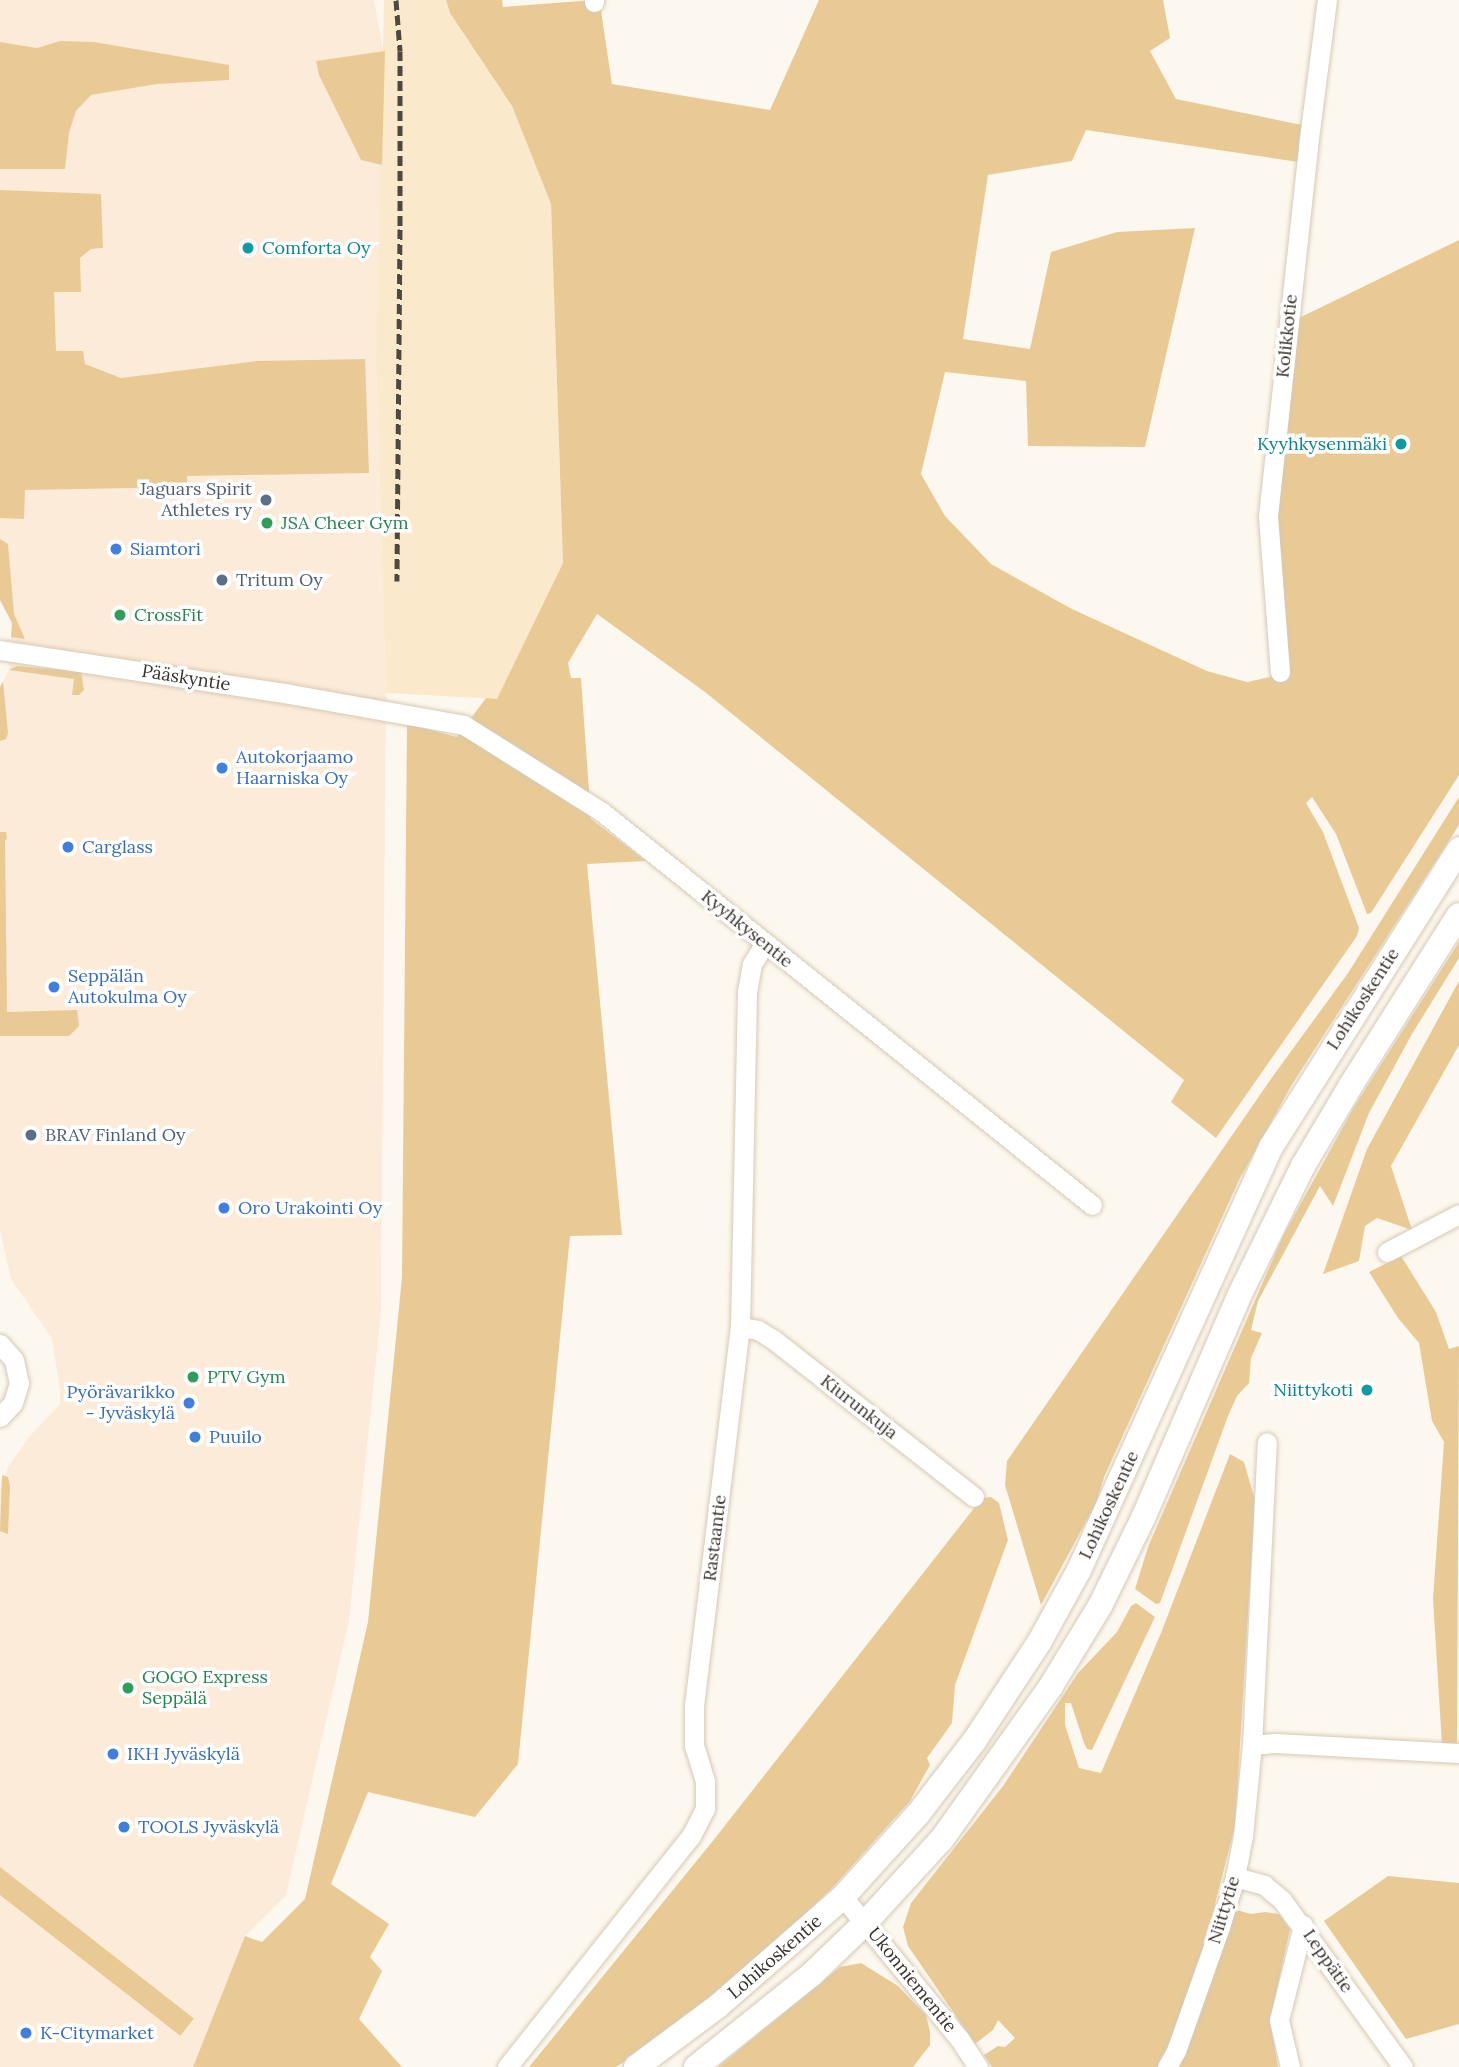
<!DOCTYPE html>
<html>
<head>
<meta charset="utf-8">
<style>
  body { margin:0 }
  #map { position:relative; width:1459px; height:2067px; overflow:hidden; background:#fdf8ef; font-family:Lora,serif }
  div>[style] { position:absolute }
  .commercial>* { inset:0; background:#fdebda }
  .built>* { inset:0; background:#fbe9cc }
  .green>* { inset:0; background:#e9ca95; transform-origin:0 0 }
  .roads { filter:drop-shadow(0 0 2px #d6c9b3) drop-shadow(0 0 2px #d6c9b3) }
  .minor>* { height:19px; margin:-9.5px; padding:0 9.5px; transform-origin:9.5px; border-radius:9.5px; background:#fff }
  .major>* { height:24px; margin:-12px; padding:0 12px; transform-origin:12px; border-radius:12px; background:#fff }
  .rail>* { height:5px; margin-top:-2.5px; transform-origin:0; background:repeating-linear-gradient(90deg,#4e4940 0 10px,transparent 0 15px) }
  .dots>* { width:19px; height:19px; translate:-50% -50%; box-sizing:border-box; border:4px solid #fff; border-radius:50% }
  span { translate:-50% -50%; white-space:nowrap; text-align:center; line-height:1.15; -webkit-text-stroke:7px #fff; paint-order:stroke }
  .culture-label { font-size:18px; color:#0d838f }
  .left { translate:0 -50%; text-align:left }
  .right { translate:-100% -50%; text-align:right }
  .street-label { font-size:18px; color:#363129 }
  .service-label { font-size:18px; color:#4e5e75 }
  .leisure-label { font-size:18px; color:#27864d }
  .shop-label { font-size:18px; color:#366cbe }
</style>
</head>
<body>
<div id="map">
  <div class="commercial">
    <i style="clip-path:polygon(0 0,374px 0,385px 59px,376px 361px,386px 693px,381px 1313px,349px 1621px,286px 1895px,245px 1936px,193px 2067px,0 2067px,0 1489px,8px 1467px,29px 1437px,60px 1404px,60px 1391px,52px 1339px,11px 1279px,0 1230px,0 687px,9px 670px,12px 623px,0 600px)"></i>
  </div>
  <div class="built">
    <i style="clip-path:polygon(384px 0,446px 0,450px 13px,512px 106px,551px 204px,563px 563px,498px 699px,386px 693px,376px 361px)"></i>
  </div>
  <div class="green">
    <i style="clip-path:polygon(446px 0,502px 0,503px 7px,581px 1px,600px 4px,612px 84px,770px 110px,819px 0,1163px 0,1170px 38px,1150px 51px,1176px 99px,1302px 125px,1298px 162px,1086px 130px,1072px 161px,988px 175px,963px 339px,1030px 349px,1051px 252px,1117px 232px,1195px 228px,1145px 447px,1028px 446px,1026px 381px,945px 372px,921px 474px,945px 516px,991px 564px,1072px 609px,1207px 671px,1247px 682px,1287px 673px,1277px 515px,1297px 319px,1459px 240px,1459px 775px,1371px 913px,1367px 914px,1336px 834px,1312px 797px,1306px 803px,1323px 832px,1359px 928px,1357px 936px,1216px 1138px,1171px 1102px,1184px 1080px,705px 692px,597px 614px,568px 663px,571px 678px,581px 678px,591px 819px,646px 861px,587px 864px,622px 1235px,570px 1236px,518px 1764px,475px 1817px,368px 1792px,331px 1884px,389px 1924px,370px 1957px,382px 1971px,359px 2019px,402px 2067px,193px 2067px,245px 1936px,262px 1942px,305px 1899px,368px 1622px,402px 1277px,407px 724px,457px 737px,486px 698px,497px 699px,563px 563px,551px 204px,512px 106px,450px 13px)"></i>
    <i style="clip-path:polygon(60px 41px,94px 42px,229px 65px,229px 80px,157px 84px,91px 95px,76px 111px,69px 133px,65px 169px,0 169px,0 42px,37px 48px)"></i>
    <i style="clip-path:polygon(385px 51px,382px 165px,361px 160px,319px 75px,316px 61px)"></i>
    <i style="clip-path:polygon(0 190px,101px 194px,103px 248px,91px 249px,80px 258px,81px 292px,54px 292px,56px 351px,83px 351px,85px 364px,121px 378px,257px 361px,365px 359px,369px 473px,187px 476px,187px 487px,25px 490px,24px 519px,0 518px)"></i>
    <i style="clip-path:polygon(0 539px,8px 544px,14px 614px,25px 639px,11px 637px,12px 623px,0 600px)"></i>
    <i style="clip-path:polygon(17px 666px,81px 672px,84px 690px,79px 695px,72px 695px,74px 679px,9px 670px)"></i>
    <i style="clip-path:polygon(3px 682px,8px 733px,6px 739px,0 741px,0 687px)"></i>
    <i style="clip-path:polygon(1459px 797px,1459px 825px,1291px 1086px,1239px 1180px,1104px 1477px,1096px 1503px,1041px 1605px,1005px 1485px,1007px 1461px,1273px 1076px,1348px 973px)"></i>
    <i style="clip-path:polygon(0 832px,6px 832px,7px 839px,5px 840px,7px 1012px,77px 1010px,79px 1026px,69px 1036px,0 1036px)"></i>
    <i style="clip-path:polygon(1459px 942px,1459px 958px,1412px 1034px,1369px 1113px,1333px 1206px,1320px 1186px,1258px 1301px,1251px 1330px,1262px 1333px,1251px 1358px,1249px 1383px,1237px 1396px,1228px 1416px,1160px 1603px,1156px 1604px,1135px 1589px,1148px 1547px,1283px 1236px,1354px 1107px)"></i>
    <i style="clip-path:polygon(1459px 981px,1459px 1045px,1391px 1166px,1412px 1230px,1377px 1218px,1365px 1226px,1359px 1261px,1323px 1274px,1367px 1149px)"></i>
    <i style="clip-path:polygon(1401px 1256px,1436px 1312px,1449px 1349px,1459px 1346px,1457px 1745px,1442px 1745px,1433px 1599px,1444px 1442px,1432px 1421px,1419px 1343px,1398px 1318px,1369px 1272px)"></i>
    <i style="clip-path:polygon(1230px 1454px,1244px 1462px,1255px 1500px,1235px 1826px,1215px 1904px,1251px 1914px,1265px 1912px,1279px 1914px,1290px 1929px,1270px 2021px,1278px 2067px,992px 2067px,984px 2055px,998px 2046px,1005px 2047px,1015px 2038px,998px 2020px,993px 2030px,975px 2044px,908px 1946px,903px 1927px,911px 1903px,1003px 1786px,1078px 1673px,1117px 1632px,1131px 1606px,1136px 1603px,1155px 1617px,1092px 1750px,1087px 1749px,1084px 1743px,1071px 1703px,1065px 1703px,1065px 1725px,1079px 1768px,1101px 1773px,1161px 1633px)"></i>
    <i style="clip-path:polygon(2px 1475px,8px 1477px,10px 1486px,8px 1534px,0 1531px)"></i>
    <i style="clip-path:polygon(991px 1497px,999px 1503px,1008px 1540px,955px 1685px,952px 1723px,927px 1758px,930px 1765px,910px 1801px,834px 1886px,789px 1930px,711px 1998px,630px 2058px,616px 2067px,529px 2067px,712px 1842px,982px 1498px)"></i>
    <i style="left:0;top:1867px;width:246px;height:22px;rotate:38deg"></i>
    <i style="clip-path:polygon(1388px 1876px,1459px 1883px,1459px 2024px,1406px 2039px,1324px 1921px)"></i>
    <i style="clip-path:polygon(861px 1963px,898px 1986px,926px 2015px,930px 2032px,930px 2045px,913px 2067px,718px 2067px,840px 1967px)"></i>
  </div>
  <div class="roads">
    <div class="minor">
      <i style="left:594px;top:2px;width:2px;rotate:-90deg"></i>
      <i style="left:0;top:650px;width:293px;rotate:8.6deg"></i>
      <i style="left:290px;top:694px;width:177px;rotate:10.1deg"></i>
      <i style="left:464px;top:725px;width:163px;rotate:32.2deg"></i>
      <i style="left:602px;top:812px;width:628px;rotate:38.73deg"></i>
      <i style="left:1280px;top:672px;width:156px;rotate:-94.4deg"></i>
      <i style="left:1268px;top:516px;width:372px;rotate:-83.8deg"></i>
      <i style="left:1308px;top:146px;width:147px;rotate:-82.6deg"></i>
      <i style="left:1387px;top:1252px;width:81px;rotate:-27.8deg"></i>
      <i style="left:740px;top:1327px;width:18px;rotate:9deg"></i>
      <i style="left:758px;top:1330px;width:19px;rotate:32deg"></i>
      <i style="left:774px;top:1340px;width:254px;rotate:38.1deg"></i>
      <i style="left:0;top:1344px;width:21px;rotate:49deg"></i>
      <i style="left:14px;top:1360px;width:24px;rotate:78deg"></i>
      <i style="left:19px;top:1383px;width:21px;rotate:107deg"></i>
      <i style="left:13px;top:1403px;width:19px;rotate:133deg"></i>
      <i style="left:1252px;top:1745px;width:23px;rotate:-5deg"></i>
      <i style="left:1275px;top:1743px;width:184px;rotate:3.1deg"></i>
      <i style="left:1235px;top:1877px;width:30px;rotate:15deg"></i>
      <i style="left:1264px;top:1885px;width:23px;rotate:40deg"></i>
      <i style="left:1282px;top:1900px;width:206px;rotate:54.1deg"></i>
      <i style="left:843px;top:1897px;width:183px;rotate:50.6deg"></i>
      <i style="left:959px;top:2038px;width:35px;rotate:57deg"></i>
      <i style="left:507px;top:2067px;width:295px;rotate:-51.5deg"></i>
      <i style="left:691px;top:1836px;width:30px;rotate:-63deg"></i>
      <i style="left:705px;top:1809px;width:28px;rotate:-90deg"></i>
      <i style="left:705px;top:1781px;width:37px;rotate:-107deg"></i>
      <i style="left:694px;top:1746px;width:40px;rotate:-90deg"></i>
      <i style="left:694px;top:1706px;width:382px;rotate:-83.1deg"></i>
      <i style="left:740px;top:1327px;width:335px;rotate:-88.8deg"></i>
      <i style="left:747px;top:992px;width:28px;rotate:-80deg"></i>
      <i style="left:752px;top:964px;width:25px;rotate:-58deg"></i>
      <i style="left:1167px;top:2067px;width:18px;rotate:-61deg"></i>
      <i style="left:1176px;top:2051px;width:132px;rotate:-70.5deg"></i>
      <i style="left:1220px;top:1927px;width:52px;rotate:-73.3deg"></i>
      <i style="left:1235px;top:1877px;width:42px;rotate:-79deg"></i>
      <i style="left:1243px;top:1836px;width:91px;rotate:-84.4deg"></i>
      <i style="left:1252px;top:1745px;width:303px;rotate:-87.2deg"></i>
      <i style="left:1290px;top:2067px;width:48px;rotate:-103.2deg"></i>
      <i style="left:1279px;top:2020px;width:98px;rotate:-75.8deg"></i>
    </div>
    <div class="major">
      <i style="left:636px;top:2067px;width:102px;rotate:-36.6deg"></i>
      <i style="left:718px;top:2006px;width:166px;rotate:-41.1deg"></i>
      <i style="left:843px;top:1897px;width:112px;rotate:-47.9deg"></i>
      <i style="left:918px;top:1814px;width:93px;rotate:-52.4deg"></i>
      <i style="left:975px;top:1740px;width:118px;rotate:-56.7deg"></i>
      <i style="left:1040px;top:1641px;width:81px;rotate:-61.2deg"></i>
      <i style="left:1079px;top:1570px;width:465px;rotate:-65.6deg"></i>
      <i style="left:1271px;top:1147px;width:352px;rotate:-57.7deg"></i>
      <i style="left:696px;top:2067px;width:147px;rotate:-38.7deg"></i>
      <i style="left:811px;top:1975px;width:75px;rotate:-43.9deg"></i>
      <i style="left:865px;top:1923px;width:114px;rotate:-47.5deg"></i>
      <i style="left:942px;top:1839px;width:188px;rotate:-54.5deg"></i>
      <i style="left:1051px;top:1686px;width:94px;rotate:-58.5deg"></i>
      <i style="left:1100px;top:1606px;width:100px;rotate:-63.9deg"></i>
      <i style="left:1144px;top:1516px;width:242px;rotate:-66.6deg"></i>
      <i style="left:1240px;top:1294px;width:143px;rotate:-63.8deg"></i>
      <i style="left:1303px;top:1166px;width:94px;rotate:-59.3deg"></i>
      <i style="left:1351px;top:1085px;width:201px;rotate:-57.6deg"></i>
    </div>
  </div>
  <div class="rail">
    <i style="left:396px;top:0;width:51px;rotate:85.5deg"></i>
    <i style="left:400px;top:51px;width:178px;rotate:90deg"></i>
    <i style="left:400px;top:229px;width:352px;rotate:90.5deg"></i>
  </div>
  <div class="dots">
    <i style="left:248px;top:248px;background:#0f9aa8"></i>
    <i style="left:1401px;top:444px;background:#0f9aa8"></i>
    <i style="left:266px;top:500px;background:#5c6f8a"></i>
    <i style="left:267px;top:523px;background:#2e9e5b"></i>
    <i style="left:116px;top:549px;background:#3f7fe0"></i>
    <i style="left:222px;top:580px;background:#5c6f8a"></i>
    <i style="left:120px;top:615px;background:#2e9e5b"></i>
    <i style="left:222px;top:768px;background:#3f7fe0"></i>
    <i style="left:68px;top:847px;background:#3f7fe0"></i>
    <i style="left:54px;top:987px;background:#3f7fe0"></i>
    <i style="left:31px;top:1135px;background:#5c6f8a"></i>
    <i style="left:224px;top:1208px;background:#3f7fe0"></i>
    <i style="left:193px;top:1377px;background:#2e9e5b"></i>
    <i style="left:1367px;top:1390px;background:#0f9aa8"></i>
    <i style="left:189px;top:1403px;background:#3f7fe0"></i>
    <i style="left:195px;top:1437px;background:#3f7fe0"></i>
    <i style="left:128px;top:1688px;background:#2e9e5b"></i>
    <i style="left:113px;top:1754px;background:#3f7fe0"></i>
    <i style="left:124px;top:1827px;background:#3f7fe0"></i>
    <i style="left:26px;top:2033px;background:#3f7fe0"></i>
  </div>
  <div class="culture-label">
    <span class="left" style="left:262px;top:248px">Comforta Oy</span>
    <span class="right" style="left:1387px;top:444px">Kyyhkysenmäki</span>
    <span class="right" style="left:1353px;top:1390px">Niittykoti</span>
  </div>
  <div class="street-label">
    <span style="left:1287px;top:336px;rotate:-84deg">Kolikkotie</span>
    <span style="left:186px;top:678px;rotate:9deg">Pääskyntie</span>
    <span style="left:747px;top:929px;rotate:39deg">Kyyhkysentie</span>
    <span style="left:1363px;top:999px;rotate:-57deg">Lohikoskentie</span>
    <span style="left:859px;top:1407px;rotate:38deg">Kiurunkuja</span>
    <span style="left:1109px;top:1505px;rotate:-65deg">Lohikoskentie</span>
    <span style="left:715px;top:1538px;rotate:-83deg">Rastaantie</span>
    <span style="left:1224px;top:1910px;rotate:-73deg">Niittytie</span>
    <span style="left:775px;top:1957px;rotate:-41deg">Lohikoskentie</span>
    <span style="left:1328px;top:1961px;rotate:55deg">Leppätie</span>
    <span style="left:912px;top:1980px;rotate:51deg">Ukonniementie</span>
  </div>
  <div class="service-label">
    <span class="right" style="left:252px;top:500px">Jaguars Spirit<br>Athletes ry</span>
    <span class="left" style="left:236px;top:580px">Tritum Oy</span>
    <span class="left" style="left:45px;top:1135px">BRAV Finland Oy</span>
  </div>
  <div class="leisure-label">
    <span class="left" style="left:281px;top:523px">JSA Cheer Gym</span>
    <span class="left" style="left:134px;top:615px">CrossFit</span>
    <span class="left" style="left:207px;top:1377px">PTV Gym</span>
    <span class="left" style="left:142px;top:1688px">GOGO Express<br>Seppälä</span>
  </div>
  <div class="shop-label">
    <span class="left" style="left:130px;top:549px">Siamtori</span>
    <span class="left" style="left:236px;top:768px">Autokorjaamo<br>Haarniska Oy</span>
    <span class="left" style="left:82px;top:847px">Carglass</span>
    <span class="left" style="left:68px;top:987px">Seppälän<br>Autokulma Oy</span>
    <span class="left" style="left:238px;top:1208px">Oro Urakointi Oy</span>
    <span class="right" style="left:175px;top:1403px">Pyörävarikko<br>- Jyväskylä</span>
    <span class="left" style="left:209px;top:1437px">Puuilo</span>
    <span class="left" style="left:127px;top:1754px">IKH Jyväskylä</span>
    <span class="left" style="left:138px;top:1827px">TOOLS Jyväskylä</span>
    <span class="left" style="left:40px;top:2033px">K-Citymarket</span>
  </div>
</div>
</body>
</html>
